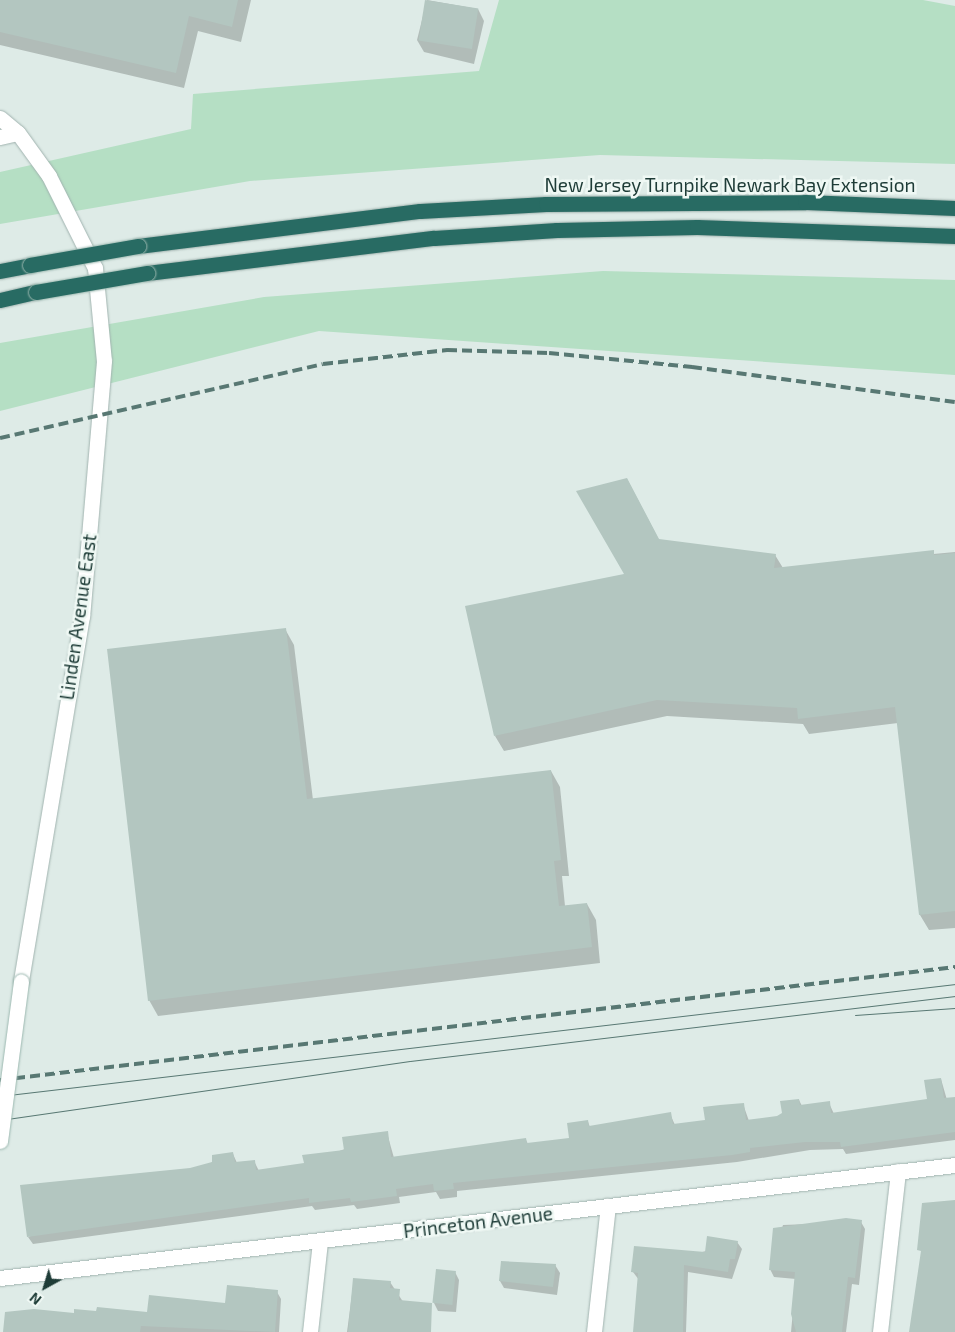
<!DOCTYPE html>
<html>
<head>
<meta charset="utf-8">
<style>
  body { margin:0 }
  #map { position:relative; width:955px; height:1332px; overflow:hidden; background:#deebe7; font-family:"Exo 2",sans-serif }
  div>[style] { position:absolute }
  .green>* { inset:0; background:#b5dfc4 }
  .shadow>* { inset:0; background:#0003 }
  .building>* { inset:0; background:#b3c6c0; transform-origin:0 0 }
  .roads { filter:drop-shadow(0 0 1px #a1b3af) drop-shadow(0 0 1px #a1b3af) }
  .street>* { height:15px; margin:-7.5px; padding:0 7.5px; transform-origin:7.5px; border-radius:7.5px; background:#fff }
  .secondary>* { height:15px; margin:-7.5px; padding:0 7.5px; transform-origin:7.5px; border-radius:7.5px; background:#fff }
  .highway>* { height:15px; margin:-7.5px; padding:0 7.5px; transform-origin:7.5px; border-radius:7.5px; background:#286b63 }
  .tram>* { height:1px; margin:-0.5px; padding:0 0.5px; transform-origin:0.5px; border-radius:0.5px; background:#587873 }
  .rail>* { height:4px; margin-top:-2px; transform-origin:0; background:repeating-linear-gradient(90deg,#587873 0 10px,transparent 0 15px) }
  .bridges { filter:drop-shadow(0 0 1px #9cb8b0) drop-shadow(0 0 1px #9cb8b0) }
  .secondary-bridge>* { height:15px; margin:-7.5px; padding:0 7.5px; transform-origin:7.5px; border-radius:7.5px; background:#fff }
  .highway-bridge>* { height:15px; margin:-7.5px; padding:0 7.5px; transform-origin:7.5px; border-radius:7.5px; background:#286b63 }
  span { translate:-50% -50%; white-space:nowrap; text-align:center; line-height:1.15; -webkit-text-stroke:5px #eff8f4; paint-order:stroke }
  .street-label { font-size:19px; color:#1e3c37 }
  .north { position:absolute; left:20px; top:1262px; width:50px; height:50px; -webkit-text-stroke:4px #eff8f4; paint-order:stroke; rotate:219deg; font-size:14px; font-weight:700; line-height:20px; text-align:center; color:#1e3c37 }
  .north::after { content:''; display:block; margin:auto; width:18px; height:22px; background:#1e3c37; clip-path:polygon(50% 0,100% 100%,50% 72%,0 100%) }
</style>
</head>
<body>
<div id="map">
  <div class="green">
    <i style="clip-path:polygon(499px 0,923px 0,955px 6px,955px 164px,600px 155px,250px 181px,0 224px,0 172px,191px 129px,193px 94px,479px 71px)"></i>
    <i style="clip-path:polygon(603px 271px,955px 280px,955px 375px,319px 331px,0 411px,0 343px,264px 297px)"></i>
  </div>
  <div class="shadow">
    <i style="clip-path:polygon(0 0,251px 0,241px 42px,198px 31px,184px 88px,0 45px)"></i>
    <i style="clip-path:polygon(427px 0,478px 9px,484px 21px,474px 64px,424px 52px,417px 40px)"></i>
    <i style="clip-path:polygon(627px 479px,659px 540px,775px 555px,783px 568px,955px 552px,955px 928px,929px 930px,920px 915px,898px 723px,809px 734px,803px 724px,667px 716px,504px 751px,495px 736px,626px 574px)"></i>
    <i style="clip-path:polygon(285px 629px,294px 645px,313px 800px,551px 771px,560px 787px,569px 876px,562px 876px,565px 906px,587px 904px,596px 920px,600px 963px,158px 1016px,149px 1000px)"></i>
    <i style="clip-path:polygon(941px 1079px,947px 1100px,955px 1099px,955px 1140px,846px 1154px,843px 1149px,810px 1150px,737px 1162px,457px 1191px,457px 1197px,440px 1199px,436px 1192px,399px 1197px,400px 1203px,357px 1209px,354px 1205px,315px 1210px,312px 1206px,33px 1244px,28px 1237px,233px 1154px,237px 1163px,254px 1161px,259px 1171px,305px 1164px,387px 1133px,394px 1158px,526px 1140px,528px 1144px,571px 1139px,588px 1122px,590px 1127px,670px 1114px,675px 1125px,706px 1121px,743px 1104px,749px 1121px,778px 1118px,799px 1100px,802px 1106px,829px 1103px,834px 1114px,928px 1100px)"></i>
    <i style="clip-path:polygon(861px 1222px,865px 1229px,859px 1285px,852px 1284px,846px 1332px,791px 1332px,796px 1279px,774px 1277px,770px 1269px,783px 1225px)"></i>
    <i style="clip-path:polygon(737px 1242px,742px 1249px,732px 1279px,688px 1272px,686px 1332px,634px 1332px,639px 1280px,633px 1272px)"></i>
    <i style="clip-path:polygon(555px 1265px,560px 1273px,557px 1295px,504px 1288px,500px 1281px)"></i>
    <i style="clip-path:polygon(455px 1272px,459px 1280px,456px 1312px,438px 1311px,434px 1303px)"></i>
    <i style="clip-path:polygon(354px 1279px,390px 1282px,423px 1332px,347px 1332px)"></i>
    <i style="clip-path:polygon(277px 1292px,281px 1299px,279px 1332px,4px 1332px,75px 1315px,148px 1313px,226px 1304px)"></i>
  </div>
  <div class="building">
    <i style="clip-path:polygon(0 0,238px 0,232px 27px,189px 16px,176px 73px,0 32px)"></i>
    <i style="left:425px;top:0;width:54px;height:41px;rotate:9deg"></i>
    <i style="clip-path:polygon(627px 478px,659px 539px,776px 554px,774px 568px,934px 550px,934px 555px,955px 553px,955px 911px,919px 915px,895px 707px,798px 719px,797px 708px,657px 700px,494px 736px,465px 606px,624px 574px,576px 491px)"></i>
    <i style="clip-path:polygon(286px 628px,307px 799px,551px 770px,561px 860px,554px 861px,559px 906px,587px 903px,592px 947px,148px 1001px,107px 649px)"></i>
    <i style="clip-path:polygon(941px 1078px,944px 1098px,955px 1097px,955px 1132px,841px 1147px,840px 1142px,805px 1142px,750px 1148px,750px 1152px,732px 1155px,453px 1183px,454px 1189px,434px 1191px,433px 1184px,396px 1189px,397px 1196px,351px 1202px,350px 1198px,309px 1203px,309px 1198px,27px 1237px,20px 1185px,190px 1168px,212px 1162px,212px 1155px,233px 1152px,235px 1162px,255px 1160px,256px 1170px,304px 1163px,302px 1155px,344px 1150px,342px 1137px,388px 1131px,391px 1157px,526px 1138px,527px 1143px,569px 1138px,567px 1123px,588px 1120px,589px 1126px,671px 1112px,673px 1124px,705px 1120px,703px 1107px,720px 1105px,744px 1103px,746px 1120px,777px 1116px,782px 1113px,780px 1101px,799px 1099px,800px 1105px,830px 1101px,831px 1113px,927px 1099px,924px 1080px)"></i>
    <i style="clip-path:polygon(955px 1200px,955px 1332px,909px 1332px,921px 1251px,917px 1250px,922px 1203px)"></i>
    <i style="clip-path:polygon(846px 1218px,862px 1220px,855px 1278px,848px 1277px,842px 1332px,796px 1332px,791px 1314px,795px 1272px,769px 1270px,773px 1228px)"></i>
    <i style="clip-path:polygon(707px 1236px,738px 1241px,735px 1259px,730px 1259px,728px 1272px,684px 1265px,683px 1332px,633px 1332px,638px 1273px,631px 1272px,634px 1246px,705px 1252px)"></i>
    <i style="clip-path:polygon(501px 1261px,556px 1264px,553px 1287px,499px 1281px)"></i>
    <i style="left:436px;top:1269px;width:20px;height:34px;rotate:6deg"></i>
    <i style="clip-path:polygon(353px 1278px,391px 1281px,390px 1288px,400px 1289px,399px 1300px,432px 1303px,431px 1332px,348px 1332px)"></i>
    <i style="clip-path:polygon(227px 1285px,278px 1290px,275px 1332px,141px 1326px,140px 1332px,3px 1332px,5px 1312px,34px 1309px,74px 1313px,74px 1309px,96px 1311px,97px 1307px,147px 1312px,149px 1295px,225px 1303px)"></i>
  </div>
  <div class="roads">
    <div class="street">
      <i style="left:0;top:1278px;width:962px;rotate:-6.75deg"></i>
      <i style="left:310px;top:1332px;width:92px;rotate:-83.7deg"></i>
      <i style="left:594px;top:1332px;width:127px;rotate:-83.7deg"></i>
      <i style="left:880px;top:1332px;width:162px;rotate:-83.6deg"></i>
    </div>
    <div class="secondary">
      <i style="left:0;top:118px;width:23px;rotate:40deg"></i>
      <i style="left:18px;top:133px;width:53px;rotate:54.2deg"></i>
      <i style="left:49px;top:176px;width:103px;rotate:63.4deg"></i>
      <i style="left:95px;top:268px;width:93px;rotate:84.5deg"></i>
      <i style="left:104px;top:361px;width:256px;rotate:94.9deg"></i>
      <i style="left:82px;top:616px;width:370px;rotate:99.5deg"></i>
      <i style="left:0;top:137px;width:18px;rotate:-13deg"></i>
    </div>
    <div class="highway">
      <i style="left:138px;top:246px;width:284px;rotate:-7.1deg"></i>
      <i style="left:420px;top:211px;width:126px;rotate:-3.2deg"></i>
      <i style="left:546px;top:204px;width:259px;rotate:-0.4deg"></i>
      <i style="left:805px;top:202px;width:150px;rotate:2.3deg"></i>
      <i style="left:0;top:271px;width:31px;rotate:-11deg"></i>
      <i style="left:147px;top:273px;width:289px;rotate:-7deg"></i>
      <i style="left:434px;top:238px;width:123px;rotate:-3.7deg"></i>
      <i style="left:557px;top:230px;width:140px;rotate:-1.2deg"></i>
      <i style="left:697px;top:227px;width:258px;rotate:2deg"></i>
      <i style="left:0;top:300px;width:37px;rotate:-13deg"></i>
    </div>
  </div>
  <div class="tram">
    <i style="left:855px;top:1015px;width:100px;rotate:-4deg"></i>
    <i style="left:0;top:1096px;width:962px;rotate:-6.69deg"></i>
    <i style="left:0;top:1120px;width:414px;rotate:-8.2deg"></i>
    <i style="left:410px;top:1061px;width:549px;rotate:-6.8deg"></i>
  </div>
  <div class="rail">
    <i style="left:0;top:438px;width:331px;rotate:-12.9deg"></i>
    <i style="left:323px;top:364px;width:125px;rotate:-6.4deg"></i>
    <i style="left:447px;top:350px;width:102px;rotate:1.7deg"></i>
    <i style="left:549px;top:353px;width:144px;rotate:5.6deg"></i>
    <i style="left:692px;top:367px;width:265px;rotate:7.6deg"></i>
    <i style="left:0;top:1080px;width:962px;rotate:-6.75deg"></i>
  </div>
  <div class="bridges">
    <div class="secondary-bridge">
      <i style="left:0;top:1141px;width:161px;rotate:-82.5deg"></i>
    </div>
    <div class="highway-bridge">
      <i style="left:30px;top:265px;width:110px;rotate:-10deg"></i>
      <i style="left:36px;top:292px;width:113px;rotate:-9.7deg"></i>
    </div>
  </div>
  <div class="street-label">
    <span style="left:730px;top:185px">New Jersey Turnpike Newark Bay Extension</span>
    <span style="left:78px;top:617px;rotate:-82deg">Linden Avenue East</span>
    <span style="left:478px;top:1222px;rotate:-7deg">Princeton Avenue</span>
  </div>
  <div class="north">N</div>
</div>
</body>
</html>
